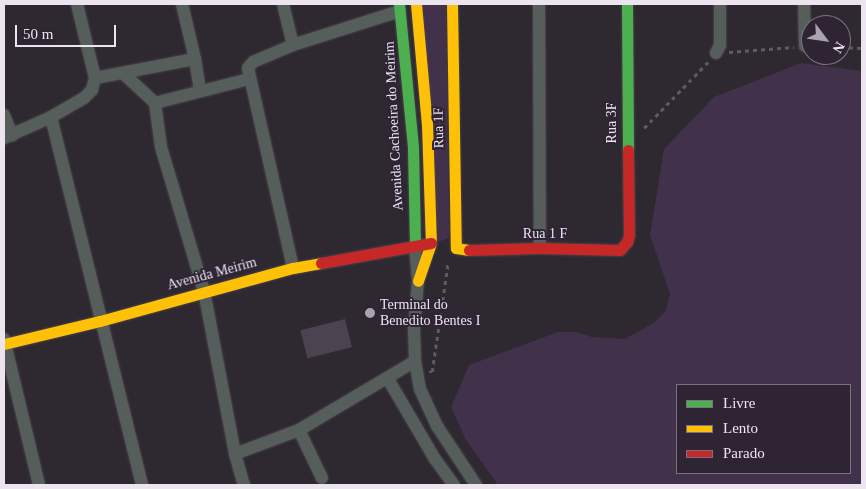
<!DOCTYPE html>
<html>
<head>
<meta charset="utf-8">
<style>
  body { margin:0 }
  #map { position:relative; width:866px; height:489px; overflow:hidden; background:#2e2830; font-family:Georgia,serif }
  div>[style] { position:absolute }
  .green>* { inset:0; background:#42314b }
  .building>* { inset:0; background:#4c4350; transform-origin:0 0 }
  .path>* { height:2.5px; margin-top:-1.25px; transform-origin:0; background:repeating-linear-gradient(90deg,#5a5d5e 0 4px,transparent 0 8px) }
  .roads { filter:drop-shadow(0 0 1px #48434a) drop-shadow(0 0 1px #48434a) }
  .street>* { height:12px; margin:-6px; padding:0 6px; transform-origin:6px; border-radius:6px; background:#565e5b }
  .fast>* { height:11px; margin:-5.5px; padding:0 5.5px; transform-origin:5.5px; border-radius:5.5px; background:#4caf50 }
  .slow>* { height:11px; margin:-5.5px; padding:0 5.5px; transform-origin:5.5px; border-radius:5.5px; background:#ffc107 }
  .jam>* { height:11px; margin:-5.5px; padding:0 5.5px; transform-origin:5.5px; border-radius:5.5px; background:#c62828 }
  .dots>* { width:14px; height:14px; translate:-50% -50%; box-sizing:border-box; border:2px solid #2f2434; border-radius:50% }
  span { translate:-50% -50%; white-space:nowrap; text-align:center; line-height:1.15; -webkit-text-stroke:4px #2f2434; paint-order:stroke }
  .street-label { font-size:14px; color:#ece5f0 }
  .poi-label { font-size:14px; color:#ece5f0 }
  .left { translate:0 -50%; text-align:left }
  .frame { position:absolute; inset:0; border:5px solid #ece5f0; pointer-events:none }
  .legend { position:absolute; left:676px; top:384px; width:175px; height:90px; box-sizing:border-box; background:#2f2434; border:1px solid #7b717f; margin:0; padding:6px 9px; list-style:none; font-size:15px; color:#ece5f0 }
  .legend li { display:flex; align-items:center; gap:10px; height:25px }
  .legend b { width:25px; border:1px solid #7b717f }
  .north { position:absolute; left:801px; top:15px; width:50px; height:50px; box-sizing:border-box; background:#2f2434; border:1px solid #7b717f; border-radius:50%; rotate:121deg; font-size:14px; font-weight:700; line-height:20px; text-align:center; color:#ece5f0 }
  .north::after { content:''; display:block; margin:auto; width:18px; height:22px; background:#aaa3ad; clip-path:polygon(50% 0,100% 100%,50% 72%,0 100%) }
  .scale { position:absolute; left:15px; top:25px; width:101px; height:22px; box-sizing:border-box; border:2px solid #ece5f0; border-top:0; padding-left:6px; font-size:15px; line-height:18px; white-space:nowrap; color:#ece5f0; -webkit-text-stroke:4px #2f2434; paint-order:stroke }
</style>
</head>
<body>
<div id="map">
  <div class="green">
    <i style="clip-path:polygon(418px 4px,446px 4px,449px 238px,438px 242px)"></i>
    <i style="clip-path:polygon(evenodd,801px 63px,862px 71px,862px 485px,498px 485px,466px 440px,451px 407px,469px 365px,558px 332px,576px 332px,592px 337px,625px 339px,655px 322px,666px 310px,670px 294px,650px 235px,664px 149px,714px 97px,801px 63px,677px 385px,850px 385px,850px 473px,677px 473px,677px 385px)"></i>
  </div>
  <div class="building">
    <i style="left:345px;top:319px;width:29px;height:46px;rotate:76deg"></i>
  </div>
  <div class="path">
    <i style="left:841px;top:47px;width:21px;rotate:3deg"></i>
    <i style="left:729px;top:52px;width:65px;rotate:-4.4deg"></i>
    <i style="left:644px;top:128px;width:92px;rotate:-45.9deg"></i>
    <i style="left:429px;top:372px;width:3px"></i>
    <i style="left:432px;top:372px;width:111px;rotate:-81.7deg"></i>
  </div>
  <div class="roads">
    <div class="street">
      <i style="left:182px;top:4px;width:57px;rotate:76.7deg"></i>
      <i style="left:195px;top:59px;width:32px;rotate:81deg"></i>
      <i style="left:283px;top:4px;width:42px;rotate:76.3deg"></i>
      <i style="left:293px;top:45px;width:43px;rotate:157deg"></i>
      <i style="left:253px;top:62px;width:8px;rotate:130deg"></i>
      <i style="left:248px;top:68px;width:205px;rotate:77.3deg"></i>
      <i style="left:539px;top:4px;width:244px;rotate:89.8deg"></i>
      <i style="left:804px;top:4px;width:42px;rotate:88.6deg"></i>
      <i style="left:293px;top:45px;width:112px;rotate:-17.6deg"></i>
      <i style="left:716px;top:53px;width:9px;rotate:-63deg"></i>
      <i style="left:720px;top:45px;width:41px;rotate:-90deg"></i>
      <i style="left:124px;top:74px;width:42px;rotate:43.1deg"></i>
      <i style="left:95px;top:78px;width:102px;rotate:-10.8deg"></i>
      <i style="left:155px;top:103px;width:44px;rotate:82.2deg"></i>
      <i style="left:161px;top:147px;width:150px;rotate:73.4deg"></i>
      <i style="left:204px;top:291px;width:166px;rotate:79.2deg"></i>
      <i style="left:235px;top:454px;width:32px;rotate:74deg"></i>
      <i style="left:155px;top:103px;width:97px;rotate:-14.3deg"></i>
      <i style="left:4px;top:115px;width:22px;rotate:68deg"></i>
      <i style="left:51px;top:117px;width:379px;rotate:76.1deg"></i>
      <i style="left:4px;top:138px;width:51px;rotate:-24.1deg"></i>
      <i style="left:51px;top:117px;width:38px;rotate:-30deg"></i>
      <i style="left:84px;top:98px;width:11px;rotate:-45deg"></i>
      <i style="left:92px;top:90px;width:12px;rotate:-76deg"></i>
      <i style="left:95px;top:78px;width:76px;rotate:-103.7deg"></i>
      <i style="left:415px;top:246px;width:35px;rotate:85deg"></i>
      <i style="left:418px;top:281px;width:49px;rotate:94.7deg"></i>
      <i style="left:414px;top:330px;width:31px;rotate:88deg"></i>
      <i style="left:415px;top:361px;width:28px;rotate:80deg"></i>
      <i style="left:420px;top:389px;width:41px;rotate:65.3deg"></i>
      <i style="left:437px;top:426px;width:71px;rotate:56.5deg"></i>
      <i style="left:4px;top:339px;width:150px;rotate:76.5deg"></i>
      <i style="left:388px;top:379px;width:93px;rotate:59.6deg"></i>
      <i style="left:435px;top:459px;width:32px;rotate:54deg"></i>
      <i style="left:299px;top:430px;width:53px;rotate:64.4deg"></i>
      <i style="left:235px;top:454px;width:68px;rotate:-20.6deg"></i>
      <i style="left:299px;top:430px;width:135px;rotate:-30.7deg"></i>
    </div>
    <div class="fast">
      <i style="left:399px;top:4px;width:145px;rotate:84.4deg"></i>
      <i style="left:413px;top:148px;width:98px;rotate:88.8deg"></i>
      <i style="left:627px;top:4px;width:146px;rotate:89.6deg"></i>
    </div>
    <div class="slow">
      <i style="left:416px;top:4px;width:121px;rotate:84.8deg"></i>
      <i style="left:427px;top:124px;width:119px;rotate:88.1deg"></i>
      <i style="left:431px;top:243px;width:40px;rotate:108.9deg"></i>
      <i style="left:452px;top:4px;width:244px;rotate:89.1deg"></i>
      <i style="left:456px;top:248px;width:13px;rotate:9deg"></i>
      <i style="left:4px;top:344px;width:99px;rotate:-13.5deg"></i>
      <i style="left:100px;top:321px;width:200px;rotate:-15.4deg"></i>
      <i style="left:293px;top:268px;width:28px;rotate:-10deg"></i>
    </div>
    <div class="jam">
      <i style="left:469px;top:250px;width:71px;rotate:-1.6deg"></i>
      <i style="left:540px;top:248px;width:80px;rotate:1.4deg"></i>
      <i style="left:620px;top:250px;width:11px;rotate:-49deg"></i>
      <i style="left:627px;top:242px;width:7px;rotate:-74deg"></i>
      <i style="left:629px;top:235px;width:85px;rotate:-90.7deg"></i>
      <i style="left:321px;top:263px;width:112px;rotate:-10.3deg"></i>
    </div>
  </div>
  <div class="dots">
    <i style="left:370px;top:313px;background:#aaa3ad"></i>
  </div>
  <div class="street-label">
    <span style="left:612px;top:123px;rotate:-90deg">Rua 3F</span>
    <span style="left:394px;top:126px;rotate:-93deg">Avenida Cachoeira do Meirim</span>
    <span style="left:439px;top:128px;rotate:-91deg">Rua 1F</span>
    <span style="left:545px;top:234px">Rua 1 F</span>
    <span style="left:212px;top:274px;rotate:-15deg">Avenida Meirim</span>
  </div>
  <div class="poi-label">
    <span class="left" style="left:380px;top:313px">Terminal do<br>Benedito Bentes I</span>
  </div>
  <div class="frame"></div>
  <ul class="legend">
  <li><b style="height:6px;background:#4caf50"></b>Livre</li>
  <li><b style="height:6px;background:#ffc107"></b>Lento</li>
  <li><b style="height:6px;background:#c62828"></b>Parado</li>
  </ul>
  <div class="north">N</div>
  <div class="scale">50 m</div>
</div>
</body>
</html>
